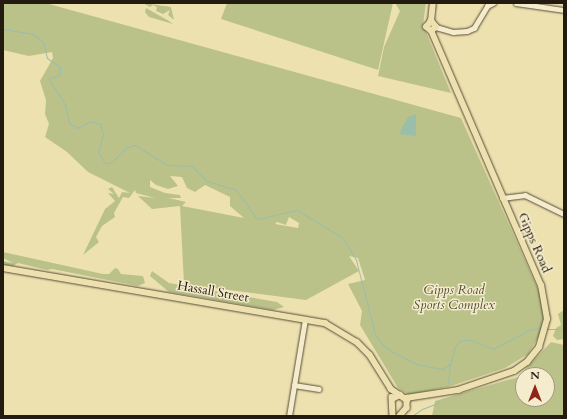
<!DOCTYPE html>
<html>
<head>
<meta charset="utf-8">
<style>
  body { margin:0 }
  #map { position:relative; width:567px; height:419px; overflow:hidden; background:#eee1b0; font-family:Cardo,serif }
  div>[style] { position:absolute }
  .green>* { inset:0; background:#bac28a }
  .water>* { inset:0; background:#99beaa }
  .stream>* { height:1px; margin:-0.5px; padding:0 0.5px; transform-origin:0.5px; border-radius:0.5px; background:#99beaa }
  .roads { filter:drop-shadow(0 0 1px #564c38) drop-shadow(0 0 1px #564c38) }
  .minor>* { height:4.5px; margin:-2.25px; padding:0 2.25px; transform-origin:2.25px; border-radius:2.25px; background:#f4eccc }
  .major>* { height:5.5px; margin:-2.75px; padding:0 2.75px; transform-origin:2.75px; border-radius:2.75px; background:#eee1b0 }
  span { translate:-50% -50%; white-space:nowrap; text-align:center; line-height:1.15; -webkit-text-stroke:3px #f4eccc; paint-order:stroke }
  .street-label { font-size:13px; color:#231a10 }
  .park-label { font-size:13px; color:#504c35; font-style:italic }
  .frame { position:absolute; inset:0; border:4px solid #231a10; pointer-events:none }
  .north { position:absolute; left:515px; top:367px; width:40px; height:40px; box-sizing:border-box; background:#f4eccc; border:1px solid #a09881; border-radius:50%; rotate:0deg; font-size:11px; font-weight:700; line-height:16px; text-align:center; color:#231a10 }
  .north::after { content:''; display:block; margin:auto; width:14px; height:18px; background:#8f2418; clip-path:polygon(50% 0,100% 100%,50% 72%,0 100%) }
</style>
</head>
<body>
<div id="map">
  <div class="green">
    <i style="clip-path:polygon(evenodd,3px 3px,49px 4px,461px 118px,541px 296px,544px 316px,541px 327px,544px 328px,528px 354px,505px 368px,451px 386px,409px 395px,398px 388px,360px 325px,362px 311px,348px 284px,365px 280px,358px 258px,349px 256px,359px 271px,306px 300px,184px 284px,180px 206px,152px 209px,138px 196px,155px 198px,136px 193px,135px 190px,129px 198px,123px 197px,114px 213px,115px 217px,102px 226px,96px 237px,99px 242px,83px 255px,105px 209px,115px 201px,108px 193px,114px 194px,108px 189px,112px 187px,119px 198px,122px 192px,130px 193px,88px 172px,67px 152px,45px 137px,49px 124px,45px 114px,46px 100px,40px 81px,53px 58px,52px 52px,29px 56px,3px 50px,3px 3px,170px 176px,182px 177px,187px 188px,195px 192px,205px 185px,230px 197px,230px 206px,244px 218px,182px 206px,186px 202px,169px 198px,181px 198px,180px 195px,165px 193px,150px 187px,150px 180px,156px 185px,168px 189px,178px 186px,170px 176px,3px 3px,289px 217px,299px 223px,298px 228px,275px 224px,277px 222px,286px 225px,289px 217px)"></i>
    <i style="clip-path:polygon(143px 3px,171px 7px,174px 20px,168px 15px,170px 10px,163px 14px,156px 11px,157px 7px,153px 5px,150px 7px)"></i>
    <i style="clip-path:polygon(227px 3px,393px 3px,378px 70px,221px 19px)"></i>
    <i style="clip-path:polygon(395px 3px,426px 3px,423px 25px,451px 93px,378px 76px,384px 47px,400px 11px)"></i>
    <i style="clip-path:polygon(146px 8px,169px 21px,173px 24px,149px 17px,145px 12px)"></i>
    <i style="clip-path:polygon(3px 252px,103px 274px,109px 274px,115px 268px,118px 269px,121px 274px,143px 276px,145px 283px,138px 286px,52px 269px,47px 270px,18px 263px,13px 266px,3px 265px,3px 261px,13px 263px,3px 258px)"></i>
    <i style="clip-path:polygon(152px 271px,169px 283px,277px 302px,284px 307px,273px 310px,169px 292px,150px 276px)"></i>
    <i style="clip-path:polygon(564px 310px,564px 339px,557px 340px,553px 336px,556px 328px,561px 325px,558px 314px)"></i>
    <i style="clip-path:polygon(evenodd,551px 342px,564px 345px,564px 416px,432px 416px,435px 401px,518px 377px,551px 342px,523px 375px,547px 375px,547px 399px,523px 399px,523px 375px)"></i>
  </div>
  <div class="water">
    <i style="clip-path:polygon(416px 114px,416px 136px,399px 134px,408px 117px)"></i>
  </div>
  <div class="stream">
    <i style="left:3px;top:29px;width:30px;rotate:9deg"></i>
    <i style="left:33px;top:34px;width:13px;rotate:39deg"></i>
    <i style="left:43px;top:42px;width:16px;rotate:76deg"></i>
    <i style="left:47px;top:58px;width:16px;rotate:35deg"></i>
    <i style="left:60px;top:67px;width:7px;rotate:90deg"></i>
    <i style="left:60px;top:74px;width:12px;rotate:156deg"></i>
    <i style="left:49px;top:79px;width:31px;rotate:58deg"></i>
    <i style="left:65px;top:105px;width:18px;rotate:77deg"></i>
    <i style="left:69px;top:123px;width:9px;rotate:32deg"></i>
    <i style="left:77px;top:128px;width:15px;rotate:-28deg"></i>
    <i style="left:90px;top:121px;width:10px;rotate:17deg"></i>
    <i style="left:100px;top:124px;width:10px;rotate:73deg"></i>
    <i style="left:103px;top:134px;width:19px;rotate:106deg"></i>
    <i style="left:98px;top:152px;width:13px;rotate:58deg"></i>
    <i style="left:105px;top:163px;width:5px"></i>
    <i style="left:110px;top:163px;width:23px;rotate:-43deg"></i>
    <i style="left:127px;top:147px;width:8px;rotate:-14deg"></i>
    <i style="left:135px;top:145px;width:38px;rotate:32deg"></i>
    <i style="left:167px;top:165px;width:25px;rotate:2deg"></i>
    <i style="left:192px;top:166px;width:21px;rotate:45deg"></i>
    <i style="left:207px;top:181px;width:30px;rotate:17deg"></i>
    <i style="left:236px;top:190px;width:36px;rotate:54deg"></i>
    <i style="left:257px;top:219px;width:41px;rotate:-12.7deg"></i>
    <i style="left:297px;top:210px;width:54px;rotate:31.3deg"></i>
    <i style="left:343px;top:238px;width:26px;rotate:59deg"></i>
    <i style="left:356px;top:260px;width:76px;rotate:75.6deg"></i>
    <i style="left:375px;top:334px;width:12px;rotate:55deg"></i>
    <i style="left:382px;top:344px;width:11px;rotate:38deg"></i>
    <i style="left:391px;top:351px;width:28px;rotate:27deg"></i>
    <i style="left:416px;top:364px;width:26px;rotate:11deg"></i>
    <i style="left:442px;top:369px;width:9px;rotate:-32deg"></i>
    <i style="left:450px;top:364px;width:19px;rotate:-74deg"></i>
    <i style="left:455px;top:346px;width:8px;rotate:-45deg"></i>
    <i style="left:461px;top:340px;width:10px"></i>
    <i style="left:471px;top:340px;width:24px;rotate:22deg"></i>
    <i style="left:493px;top:349px;width:41px;rotate:-27.8deg"></i>
    <i style="left:529px;top:330px;width:13px;rotate:-9deg"></i>
    <i style="left:547px;top:329px;width:17px"></i>
    <i style="left:448px;top:383px;width:19px;rotate:-84deg"></i>
    <i style="left:412px;top:416px;width:12px;rotate:-35deg"></i>
    <i style="left:422px;top:409px;width:19px;rotate:-21deg"></i>
  </div>
  <div class="roads">
    <div class="minor">
      <i style="left:516px;top:3px;width:49px;rotate:8.3deg"></i>
      <i style="left:436px;top:27px;width:18px;rotate:16deg"></i>
      <i style="left:453px;top:32px;width:14px;rotate:-4deg"></i>
      <i style="left:467px;top:31px;width:8px;rotate:-23deg"></i>
      <i style="left:474px;top:28px;width:26px;rotate:-59deg"></i>
      <i style="left:487px;top:6px;width:7px;rotate:-27deg"></i>
      <i style="left:502px;top:198px;width:23px;rotate:-7deg"></i>
      <i style="left:525px;top:195px;width:43px;rotate:26deg"></i>
      <i style="left:294px;top:385px;width:25px;rotate:9deg"></i>
      <i style="left:289px;top:416px;width:98px;rotate:-80.6deg"></i>
    </div>
    <div class="major">
      <i style="left:431px;top:21px;width:18px;rotate:-84deg"></i>
      <i style="left:431px;top:31px;width:6px;rotate:-141deg"></i>
      <i style="left:426px;top:27px;width:8px;rotate:-50deg"></i>
      <i style="left:431px;top:31px;width:6px;rotate:-39deg"></i>
      <i style="left:436px;top:27px;width:8px;rotate:-130deg"></i>
      <i style="left:3px;top:268px;width:327px;rotate:9.7deg"></i>
      <i style="left:325px;top:323px;width:37px;rotate:31deg"></i>
      <i style="left:357px;top:342px;width:18px;rotate:45deg"></i>
      <i style="left:370px;top:355px;width:40px;rotate:58deg"></i>
      <i style="left:391px;top:389px;width:11px;rotate:34deg"></i>
      <i style="left:392px;top:397px;width:19px;rotate:87deg"></i>
      <i style="left:406px;top:398px;width:53px;rotate:-8.7deg"></i>
      <i style="left:458px;top:390px;width:59px;rotate:-18.7deg"></i>
      <i style="left:514px;top:371px;width:16px;rotate:-35deg"></i>
      <i style="left:527px;top:362px;width:19px;rotate:-51deg"></i>
      <i style="left:539px;top:347px;width:29px;rotate:-74deg"></i>
      <i style="left:547px;top:319px;width:34px;rotate:-100deg"></i>
      <i style="left:541px;top:286px;width:278px;rotate:-113.3deg"></i>
      <i style="left:392px;top:399px;width:9px;rotate:-27deg"></i>
      <i style="left:400px;top:395px;width:9px;rotate:36deg"></i>
      <i style="left:407px;top:400px;width:8px;rotate:90deg"></i>
      <i style="left:407px;top:408px;width:11px;rotate:131deg"></i>
    </div>
  </div>
  <div class="street-label">
    <span style="left:534px;top:243px;rotate:66deg">Gipps Road</span>
    <span style="left:213px;top:292px;rotate:10deg">Hassall Street</span>
  </div>
  <div class="park-label">
    <span style="left:454px;top:298px">Gipps Road<br>Sports Complex</span>
  </div>
  <div class="frame"></div>
  <div class="north">N</div>
</div>
</body>
</html>
